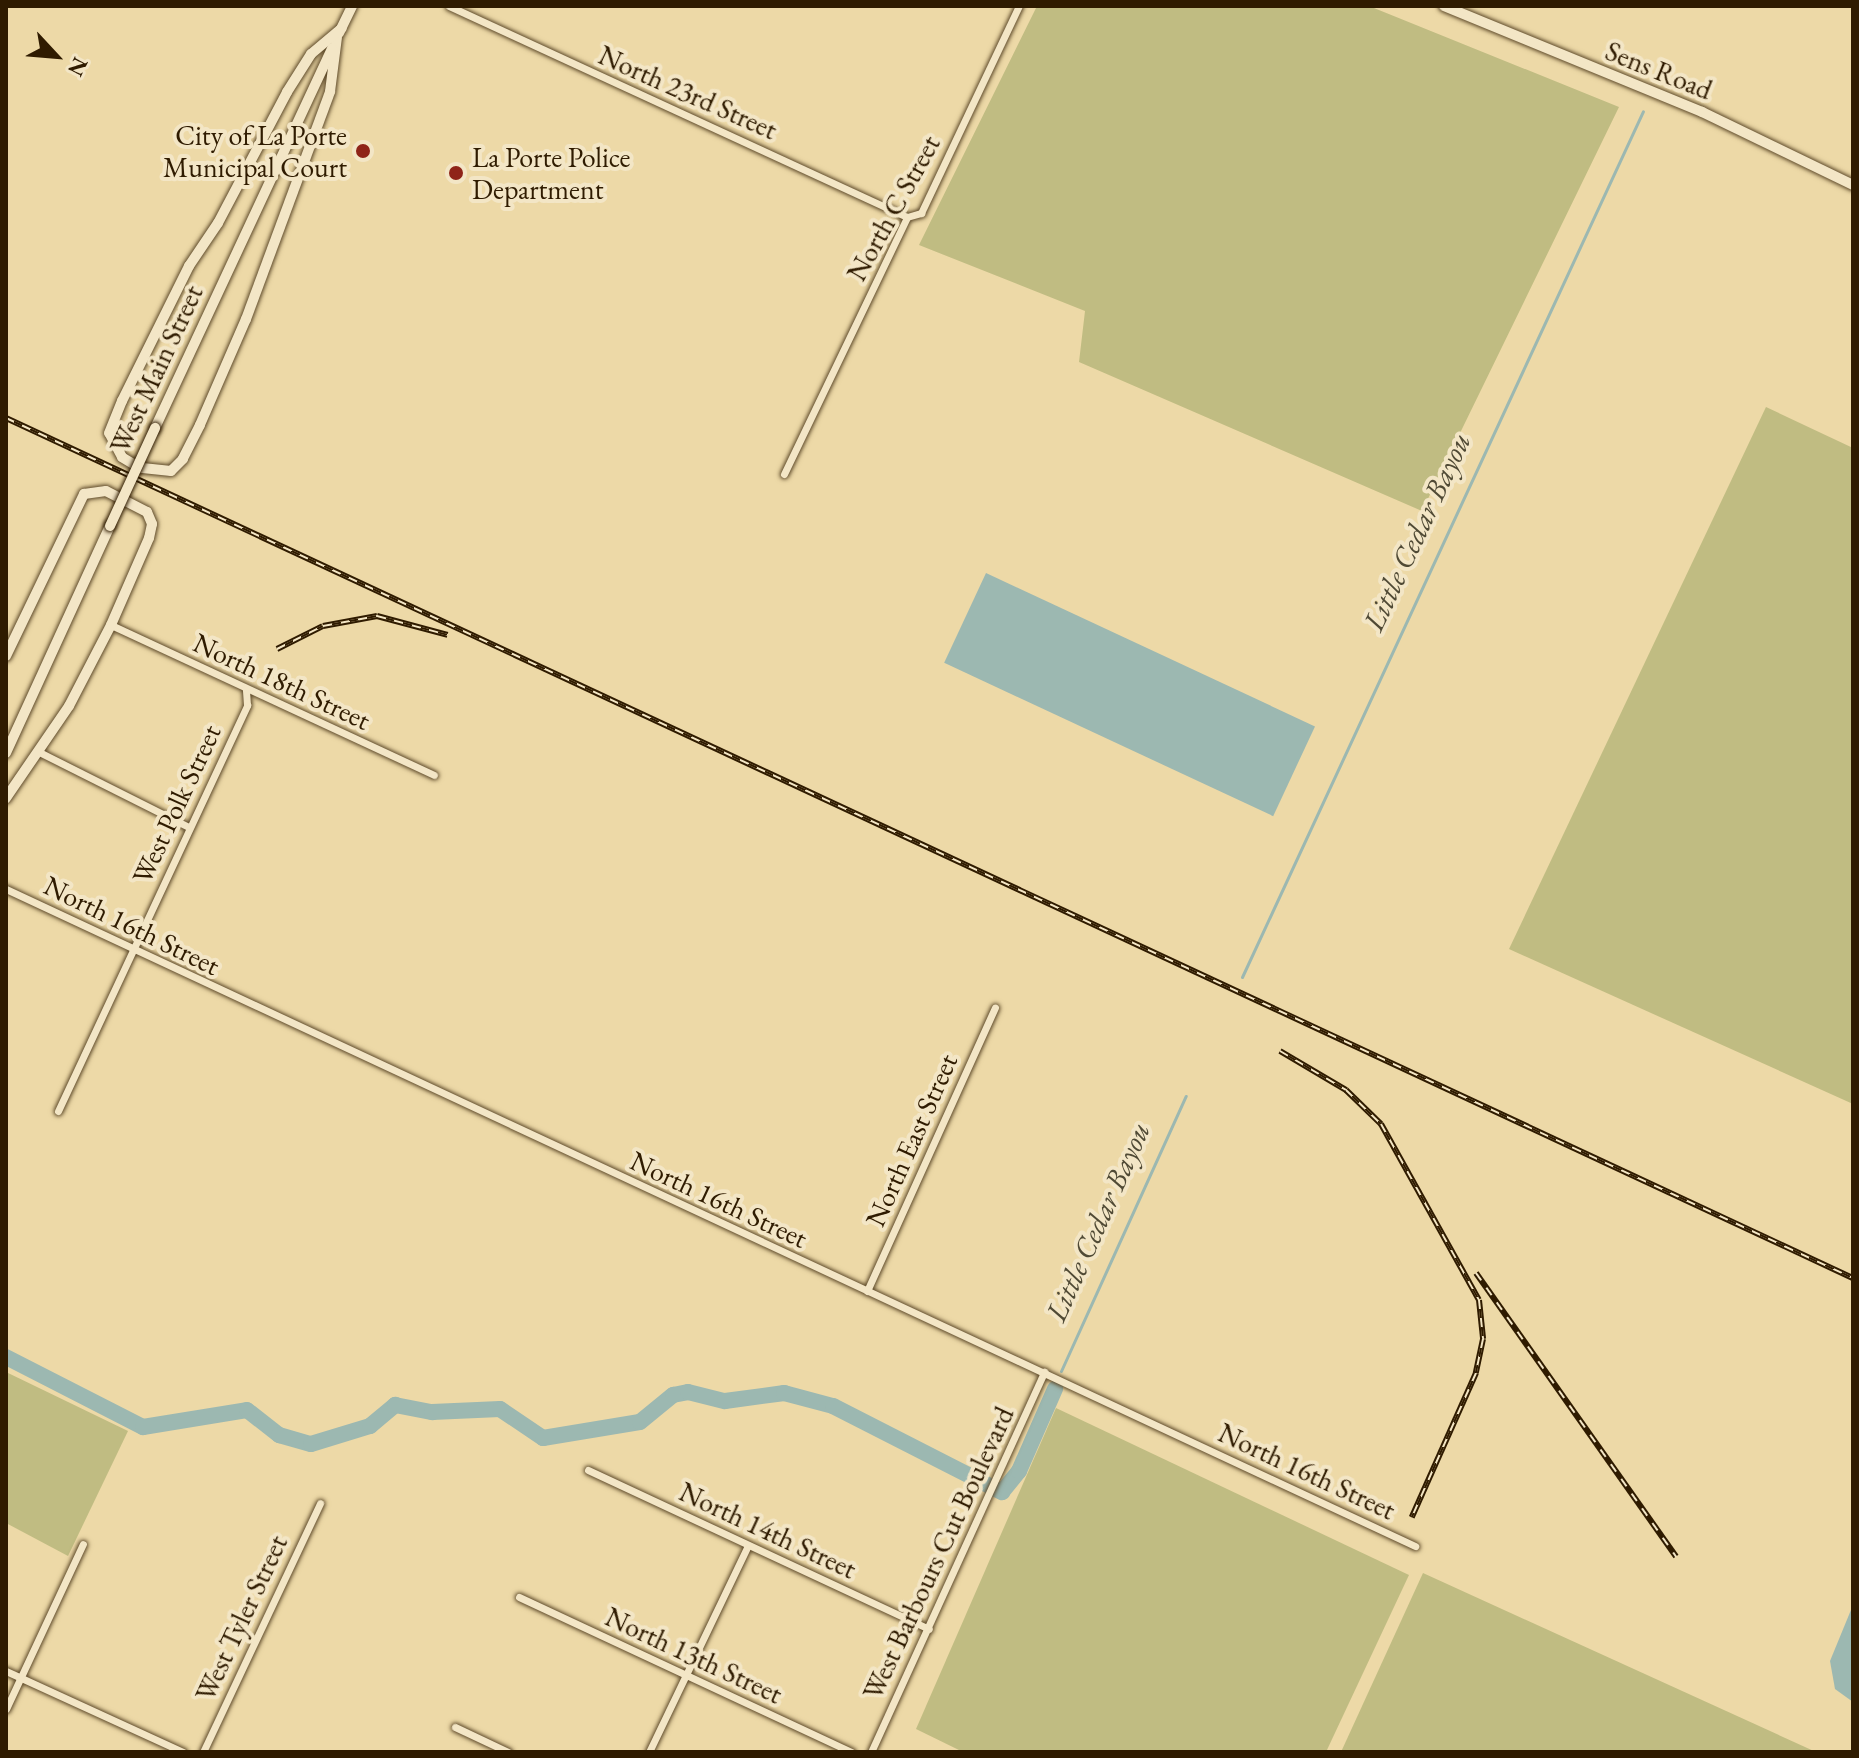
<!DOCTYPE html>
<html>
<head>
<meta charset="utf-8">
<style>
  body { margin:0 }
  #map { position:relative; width:1859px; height:1758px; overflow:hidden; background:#edd9a7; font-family:"EB Garamond",serif }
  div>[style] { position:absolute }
  .green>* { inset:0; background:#c0bc82 }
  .water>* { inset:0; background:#9cb8b1; transform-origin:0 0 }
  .stream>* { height:3px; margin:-1.5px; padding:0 1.5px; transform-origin:1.5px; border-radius:1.5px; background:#9cb8b1 }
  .river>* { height:16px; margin:-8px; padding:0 8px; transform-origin:8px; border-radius:8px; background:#9cb8b1 }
  .roads { filter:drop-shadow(0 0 2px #5e4a2a) drop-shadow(0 0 2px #5e4a2a) }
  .street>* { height:7px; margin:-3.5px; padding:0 3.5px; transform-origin:3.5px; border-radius:3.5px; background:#f3e6c6 }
  .secondary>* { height:10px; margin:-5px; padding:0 5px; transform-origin:5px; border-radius:5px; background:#f3e6c6 }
  .rail>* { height:6px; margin-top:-3px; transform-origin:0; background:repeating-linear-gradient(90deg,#f3e6c6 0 9px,#2f1b00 0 18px); box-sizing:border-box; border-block:2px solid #2f1b00 }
  .bridges { filter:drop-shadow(0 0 2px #2f1b00) drop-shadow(0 0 2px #2f1b00) }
  .secondary-bridge>* { height:10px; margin:-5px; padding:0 5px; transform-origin:5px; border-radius:5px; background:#f3e6c6 }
  .dots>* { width:22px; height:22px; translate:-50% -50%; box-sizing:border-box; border:4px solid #f3e6c6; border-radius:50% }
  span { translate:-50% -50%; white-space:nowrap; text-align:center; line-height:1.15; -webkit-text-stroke:8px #f3e6c6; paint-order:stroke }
  .street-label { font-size:28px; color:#2f1b00 }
  .poi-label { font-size:28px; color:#2f1b00 }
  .right { translate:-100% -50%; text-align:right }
  .left { translate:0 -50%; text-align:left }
  .water-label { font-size:30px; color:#504a35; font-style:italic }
  .frame { position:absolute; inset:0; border:8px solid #2f1b00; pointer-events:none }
  .north { position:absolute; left:16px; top:16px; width:80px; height:80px; -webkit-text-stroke:6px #f3e6c6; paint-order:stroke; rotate:116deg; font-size:22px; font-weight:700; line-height:32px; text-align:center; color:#2f1b00 }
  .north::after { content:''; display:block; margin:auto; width:28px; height:36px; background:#2f1b00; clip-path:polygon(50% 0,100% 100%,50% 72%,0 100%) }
</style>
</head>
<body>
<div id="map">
  <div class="green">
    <i style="clip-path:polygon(1037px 6px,1369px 6px,1619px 107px,1422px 511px,1079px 362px,1085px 311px,919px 245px)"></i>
    <i style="clip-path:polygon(1766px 407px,1853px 448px,1853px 1104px,1509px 949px)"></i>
    <i style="clip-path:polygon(6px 1372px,128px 1431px,68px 1556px,6px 1523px)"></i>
    <i style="clip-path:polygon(1056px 1408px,1409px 1575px,1326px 1752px,963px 1752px,916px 1729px)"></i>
    <i style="clip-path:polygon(1423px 1573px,1816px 1752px,1341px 1752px)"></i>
  </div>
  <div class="water">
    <i style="left:986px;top:573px;width:363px;height:99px;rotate:25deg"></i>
    <i style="clip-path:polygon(1853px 1605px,1853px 1702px,1835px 1689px,1830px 1661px)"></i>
  </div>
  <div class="stream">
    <i style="left:1242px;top:977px;width:954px;rotate:-65.15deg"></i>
    <i style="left:1061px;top:1371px;width:302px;rotate:-65.6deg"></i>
  </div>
  <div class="river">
    <i style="left:6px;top:1357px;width:154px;rotate:27.1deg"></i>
    <i style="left:143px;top:1427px;width:105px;rotate:-9.3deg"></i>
    <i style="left:247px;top:1410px;width:41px;rotate:38deg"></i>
    <i style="left:279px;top:1435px;width:33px;rotate:16deg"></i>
    <i style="left:311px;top:1444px;width:62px;rotate:-17deg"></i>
    <i style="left:370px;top:1426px;width:33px;rotate:-40deg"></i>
    <i style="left:395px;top:1405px;width:38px;rotate:11deg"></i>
    <i style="left:432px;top:1412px;width:68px;rotate:-2.5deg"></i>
    <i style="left:500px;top:1409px;width:52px;rotate:34deg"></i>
    <i style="left:543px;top:1438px;width:98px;rotate:-9.4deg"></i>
    <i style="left:640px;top:1422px;width:43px;rotate:-39.3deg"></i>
    <i style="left:673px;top:1395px;width:15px;rotate:-11deg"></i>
    <i style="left:688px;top:1392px;width:38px;rotate:14deg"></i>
    <i style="left:725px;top:1401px;width:60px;rotate:-7.7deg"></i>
    <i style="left:784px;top:1393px;width:51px;rotate:14.9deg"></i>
    <i style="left:833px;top:1406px;width:190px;rotate:27deg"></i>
    <i style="left:1002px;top:1492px;width:27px;rotate:-51deg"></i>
    <i style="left:1019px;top:1471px;width:90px;rotate:-66.3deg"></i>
  </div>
  <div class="roads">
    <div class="street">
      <i style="left:449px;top:6px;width:504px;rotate:24.74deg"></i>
      <i style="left:784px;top:474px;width:285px;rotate:-64.4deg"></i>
      <i style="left:907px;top:217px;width:15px;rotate:-16deg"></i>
      <i style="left:921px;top:213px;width:229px;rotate:-64.7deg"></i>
      <i style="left:111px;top:625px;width:356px;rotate:24.9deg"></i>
      <i style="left:39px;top:752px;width:168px;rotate:26.6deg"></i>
      <i style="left:6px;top:889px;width:1555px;rotate:25deg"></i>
      <i style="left:58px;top:1111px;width:448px;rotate:-65deg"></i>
      <i style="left:247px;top:705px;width:16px;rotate:-94deg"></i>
      <i style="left:867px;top:1291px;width:311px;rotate:-65.7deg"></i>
      <i style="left:588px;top:1470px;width:376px;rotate:25deg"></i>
      <i style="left:519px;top:1597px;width:367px;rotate:25deg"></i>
      <i style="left:6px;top:1671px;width:195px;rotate:24.6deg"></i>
      <i style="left:6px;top:1709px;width:182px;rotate:-65deg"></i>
      <i style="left:455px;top:1727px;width:59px;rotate:25.3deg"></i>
      <i style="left:203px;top:1752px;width:275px;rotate:-64.8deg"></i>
      <i style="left:649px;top:1752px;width:229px;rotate:-64.4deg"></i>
      <i style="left:871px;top:1752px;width:418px;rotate:-65.5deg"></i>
    </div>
    <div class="secondary">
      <i style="left:1444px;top:6px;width:279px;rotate:22.3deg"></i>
      <i style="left:1702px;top:112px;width:168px;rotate:25.8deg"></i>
      <i style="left:339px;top:33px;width:30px;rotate:-64deg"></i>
      <i style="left:337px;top:37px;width:55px;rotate:97.3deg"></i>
      <i style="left:330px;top:92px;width:242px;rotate:110.3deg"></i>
      <i style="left:246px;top:319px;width:116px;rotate:113.5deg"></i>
      <i style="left:200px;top:425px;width:38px;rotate:117deg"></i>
      <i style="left:183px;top:459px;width:17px;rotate:135deg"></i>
      <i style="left:171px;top:471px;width:31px;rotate:-174deg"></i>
      <i style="left:140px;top:468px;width:21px;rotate:-149deg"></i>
      <i style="left:122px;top:457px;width:27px;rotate:-118deg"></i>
      <i style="left:109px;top:433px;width:35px;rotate:-68deg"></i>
      <i style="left:122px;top:401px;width:151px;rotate:-63.6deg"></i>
      <i style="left:189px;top:266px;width:52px;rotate:-56deg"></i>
      <i style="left:218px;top:223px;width:148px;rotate:-62.2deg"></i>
      <i style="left:287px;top:92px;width:45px;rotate:-57.7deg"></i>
      <i style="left:311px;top:54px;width:40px;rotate:-40deg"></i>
      <i style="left:155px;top:428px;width:419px;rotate:-65deg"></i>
      <i style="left:6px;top:656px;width:180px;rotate:-64.3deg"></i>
      <i style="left:84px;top:494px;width:22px;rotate:-8deg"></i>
      <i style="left:106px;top:491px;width:46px;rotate:27.1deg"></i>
      <i style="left:147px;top:512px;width:13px;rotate:67deg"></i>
      <i style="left:152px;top:524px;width:14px;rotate:102deg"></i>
      <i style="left:149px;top:538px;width:95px;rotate:113.6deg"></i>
      <i style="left:111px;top:625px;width:91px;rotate:117.4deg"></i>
      <i style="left:69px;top:706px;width:112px;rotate:124.4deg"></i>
      <i style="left:6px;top:753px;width:250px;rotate:-65.4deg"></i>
    </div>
  </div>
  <div class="rail">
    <i style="left:6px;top:418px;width:2037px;rotate:24.97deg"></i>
    <i style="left:277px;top:649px;width:51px;rotate:-26.6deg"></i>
    <i style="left:323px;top:626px;width:55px;rotate:-10.5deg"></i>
    <i style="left:377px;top:616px;width:73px;rotate:15deg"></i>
    <i style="left:1280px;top:1051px;width:77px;rotate:30.6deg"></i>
    <i style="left:1346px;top:1090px;width:49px;rotate:44.2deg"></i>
    <i style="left:1381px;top:1124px;width:201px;rotate:60.9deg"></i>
    <i style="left:1479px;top:1300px;width:39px;rotate:84deg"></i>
    <i style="left:1483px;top:1339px;width:35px;rotate:102deg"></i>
    <i style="left:1476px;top:1373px;width:158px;rotate:114deg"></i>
    <i style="left:1476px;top:1273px;width:347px;rotate:54.8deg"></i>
  </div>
  <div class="bridges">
    <div class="secondary-bridge">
      <i style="left:110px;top:526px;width:108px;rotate:-65.3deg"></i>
    </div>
  </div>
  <div class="dots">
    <i style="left:363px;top:151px;background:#8f2418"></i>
    <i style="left:456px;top:173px;background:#8f2418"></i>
  </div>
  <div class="street-label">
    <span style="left:1659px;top:70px;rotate:22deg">Sens Road</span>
    <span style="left:688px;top:92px;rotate:24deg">North 23rd Street</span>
    <span style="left:893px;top:208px;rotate:-61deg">North C Street</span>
    <span style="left:156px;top:369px;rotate:-65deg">West Main Street</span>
    <span style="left:282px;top:681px;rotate:25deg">North 18th Street</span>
    <span style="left:176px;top:804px;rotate:-65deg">West Polk Street</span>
    <span style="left:132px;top:925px;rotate:26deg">North 16th Street</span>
    <span style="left:911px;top:1140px;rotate:-66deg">North East Street</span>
    <span style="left:719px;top:1199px;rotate:25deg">North 16th Street</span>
    <span style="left:1307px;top:1471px;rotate:25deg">North 16th Street</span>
    <span style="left:768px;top:1530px;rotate:25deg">North 14th Street</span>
    <span style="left:938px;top:1553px;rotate:-65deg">West Barbours Cut Boulevard</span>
    <span style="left:241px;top:1618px;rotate:-65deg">West Tyler Street</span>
    <span style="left:694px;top:1655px;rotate:25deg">North 13th Street</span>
  </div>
  <div class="poi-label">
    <span class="right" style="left:347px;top:151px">City of La Porte<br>Municipal Court</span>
    <span class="left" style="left:472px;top:173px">La Porte Police<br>Department</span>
  </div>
  <div class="water-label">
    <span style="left:1417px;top:532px;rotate:-65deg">Little Cedar Bayou</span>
    <span style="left:1098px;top:1222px;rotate:-66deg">Little Cedar Bayou</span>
  </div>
  <div class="frame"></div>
  <div class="north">N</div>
</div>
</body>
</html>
